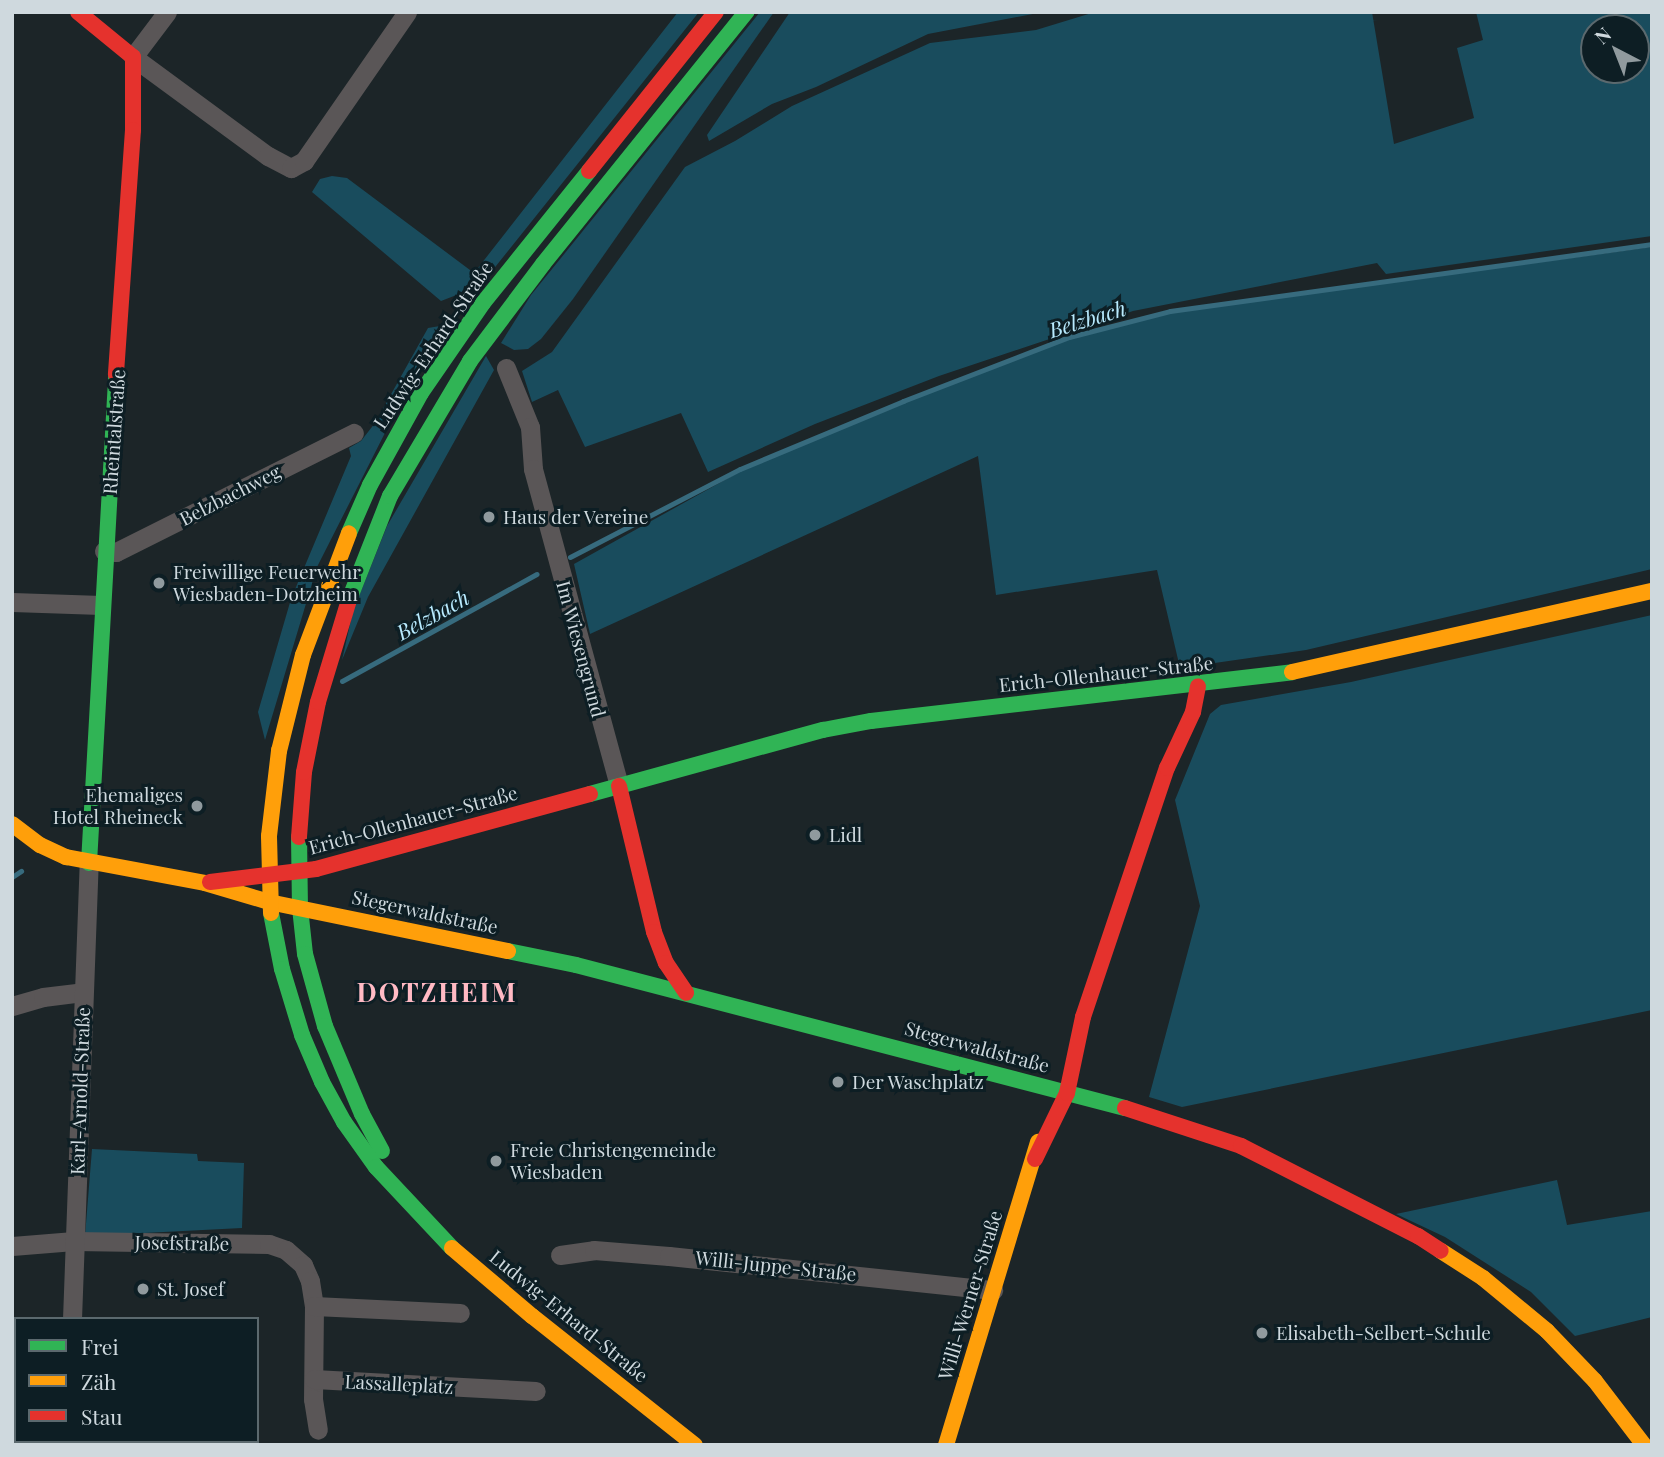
<!DOCTYPE html>
<html>
<head>
<meta charset="utf-8">
<style>
  body { margin:0 }
  #map { position:relative; width:1664px; height:1457px; overflow:hidden; background:#1c2528; font-family:"Playfair Display",serif }
  div>[style] { position:absolute }
  .green>* { inset:0; background:#194c5d }
  .stream>* { height:5px; margin:-2.5px; padding:0 2.5px; transform-origin:2.5px; border-radius:2.5px; background:#376b7e }
  .street>* { height:19px; margin:-9.5px; padding:0 9.5px; transform-origin:9.5px; border-radius:9.5px; background:#5a5657 }
  .fast>* { height:16px; margin:-8px; padding:0 8px; transform-origin:8px; border-radius:8px; background:#30b455 }
  .slow>* { height:16px; margin:-8px; padding:0 8px; transform-origin:8px; border-radius:8px; background:#ff9f0a }
  .jam>* { height:16px; margin:-8px; padding:0 8px; transform-origin:8px; border-radius:8px; background:#e5322d }
  .dots>* { width:19px; height:19px; translate:-50% -50%; box-sizing:border-box; border:4px solid #0d1e24; border-radius:50% }
  span { translate:-50% -50%; white-space:nowrap; text-align:center; line-height:1.15; -webkit-text-stroke:6px #0d1e24; paint-order:stroke }
  .street-label { font-size:19px; color:#cfd9de }
  .poi-label { font-size:19px; color:#cfd9de }
  .left { translate:0 -50%; text-align:left }
  .right { translate:-100% -50%; text-align:right }
  .water-label { font-size:21px; color:#b8eafe; font-style:italic }
  .district-label { font-size:26px; color:#ffbac4; font-weight:700; letter-spacing:2px }
  .frame { position:absolute; inset:0; border:14px solid #cfd9de; pointer-events:none }
  .legend { position:absolute; left:14px; top:1317px; width:245px; height:126px; box-sizing:border-box; background:#0d1e24; border:2px solid #5b696e; margin:0; padding:9px 12px; list-style:none; font-size:21px; color:#cfd9de }
  .legend li { display:flex; align-items:center; gap:14px; height:35px }
  .legend b { width:35px; border:2px solid #5b696e }
  .north { position:absolute; left:1580px; top:14px; width:70px; height:70px; box-sizing:border-box; background:#0d1e24; border:2px solid #5b696e; border-radius:50%; rotate:318deg; font-size:19px; font-weight:700; line-height:28px; text-align:center; color:#cfd9de }
  .north::after { content:''; display:block; margin:auto; width:24px; height:32px; background:#909a9e; clip-path:polygon(50% 0,100% 100%,50% 72%,0 100%) }
</style>
</head>
<body>
<div id="map">
  <div class="green">
    <i style="clip-path:polygon(678px 12px,699px 12px,480px 286px,441px 301px,312px 192px,320px 179px,332px 176px,347px 178px,474px 273px)"></i>
    <i style="clip-path:polygon(760px 12px,774px 12px,573px 299px,541px 339px,528px 349px,514px 350px,501px 343px,531px 295px)"></i>
    <i style="clip-path:polygon(790px 12px,1043px 12px,928px 34px,816px 87px,772px 104px,709px 141px,707px 135px)"></i>
    <i style="clip-path:polygon(evenodd,1095px 12px,1372px 12px,1394px 144px,1474px 118px,1457px 48px,1483px 40px,1476px 12px,1652px 12px,1652px 236px,1386px 274px,1377px 263px,1133px 311px,939px 376px,815px 424px,708px 472px,681px 413px,585px 447px,558px 390px,532px 402px,522px 371px,552px 352px,685px 167px,735px 141px,792px 106px,930px 43px,1036px 30px,1095px 12px,1594px 28px,1636px 28px,1636px 70px,1594px 70px,1594px 28px)"></i>
    <i style="clip-path:polygon(1652px 247px,1652px 569px,1306px 650px,1180px 668px,1157px 570px,996px 595px,978px 456px,590px 634px,574px 564px,741px 471px,903px 402px,1069px 339px,1171px 312px)"></i>
    <i style="clip-path:polygon(440px 326px,443px 328px,442px 336px,390px 423px,317px 567px,265px 740px,258px 712px,291px 599px,351px 456px,349px 448px,361px 441px,375px 423px,428px 328px)"></i>
    <i style="clip-path:polygon(486px 356px,494px 370px,368px 597px,342px 660px,353px 611px,387px 526px)"></i>
    <i style="clip-path:polygon(1652px 615px,1652px 1010px,1182px 1107px,1149px 1097px,1200px 906px,1175px 800px,1210px 714px,1221px 705px,1351px 682px)"></i>
    <i style="clip-path:polygon(92px 1149px,197px 1154px,198px 1161px,244px 1163px,242px 1228px,85px 1236px)"></i>
    <i style="clip-path:polygon(1557px 1180px,1567px 1225px,1652px 1211px,1652px 1317px,1575px 1336px,1531px 1292px,1445px 1237px,1396px 1214px)"></i>
  </div>
  <div class="stream">
    <i style="left:570px;top:557px;width:191px;rotate:-27.4deg"></i>
    <i style="left:740px;top:469px;width:177px;rotate:-22.6deg"></i>
    <i style="left:903px;top:401px;width:178px;rotate:-21.1deg"></i>
    <i style="left:1069px;top:337px;width:104px;rotate:-14.4deg"></i>
    <i style="left:1170px;top:311px;width:487px;rotate:-7.9deg"></i>
    <i style="left:342px;top:681px;width:222px;rotate:-28.8deg"></i>
    <i style="left:12px;top:877px;width:11px;rotate:-34deg"></i>
  </div>
  <div class="street">
    <i style="left:167px;top:12px;width:56px;rotate:127.1deg"></i>
    <i style="left:133px;top:57px;width:167px;rotate:36.3deg"></i>
    <i style="left:268px;top:156px;width:26px;rotate:28deg"></i>
    <i style="left:291px;top:168px;width:15px;rotate:-28deg"></i>
    <i style="left:304px;top:161px;width:181px;rotate:-55.3deg"></i>
    <i style="left:506px;top:368px;width:64px;rotate:67.9deg"></i>
    <i style="left:530px;top:427px;width:42px;rotate:85.9deg"></i>
    <i style="left:533px;top:469px;width:328px;rotate:74.8deg"></i>
    <i style="left:104px;top:551px;width:12px;rotate:5deg"></i>
    <i style="left:116px;top:552px;width:266px;rotate:-26.6deg"></i>
    <i style="left:12px;top:602px;width:89px;rotate:1.9deg"></i>
    <i style="left:12px;top:1006px;width:32px;rotate:-16deg"></i>
    <i style="left:43px;top:997px;width:40px;rotate:-7.1deg"></i>
    <i style="left:12px;top:1246px;width:62px;rotate:-4.6deg"></i>
    <i style="left:74px;top:1241px;width:195px;rotate:0.9deg"></i>
    <i style="left:269px;top:1244px;width:18px;rotate:19deg"></i>
    <i style="left:286px;top:1250px;width:23px;rotate:41deg"></i>
    <i style="left:303px;top:1265px;width:17px;rotate:66deg"></i>
    <i style="left:310px;top:1281px;width:25px;rotate:81deg"></i>
    <i style="left:314px;top:1306px;width:93px;rotate:90.6deg"></i>
    <i style="left:313px;top:1399px;width:31px;rotate:81deg"></i>
    <i style="left:560px;top:1255px;width:34px;rotate:-8deg"></i>
    <i style="left:594px;top:1250px;width:75px;rotate:4.6deg"></i>
    <i style="left:669px;top:1256px;width:326px;rotate:6deg"></i>
    <i style="left:314px;top:1306px;width:146px;rotate:2.7deg"></i>
    <i style="left:72px;top:1319px;width:456px;rotate:-87.9deg"></i>
    <i style="left:314px;top:1379px;width:222px;rotate:3.1deg"></i>
    <i style="left:12px;top:1387px;width:4px"></i>
    <i style="left:71px;top:1445px;width:4px;rotate:-90deg"></i>
  </div>
  <div class="fast">
    <i style="left:349px;top:533px;width:52px;rotate:-66.4deg"></i>
    <i style="left:370px;top:485px;width:105px;rotate:-61deg"></i>
    <i style="left:421px;top:393px;width:109px;rotate:-55.4deg"></i>
    <i style="left:483px;top:303px;width:169px;rotate:-51.2deg"></i>
    <i style="left:349px;top:600px;width:112px;rotate:-68.5deg"></i>
    <i style="left:390px;top:496px;width:157px;rotate:-59.3deg"></i>
    <i style="left:470px;top:361px;width:121px;rotate:-53deg"></i>
    <i style="left:543px;top:264px;width:324px;rotate:-51.1deg"></i>
    <i style="left:590px;top:794px;width:242px;rotate:-15.4deg"></i>
    <i style="left:823px;top:730px;width:49px;rotate:-10.6deg"></i>
    <i style="left:871px;top:721px;width:424px;rotate:-6.6deg"></i>
    <i style="left:299px;top:837px;width:71px;rotate:89.2deg"></i>
    <i style="left:300px;top:908px;width:46px;rotate:83.8deg"></i>
    <i style="left:305px;top:954px;width:75px;rotate:74.5deg"></i>
    <i style="left:325px;top:1026px;width:95px;rotate:67.2deg"></i>
    <i style="left:362px;top:1114px;width:42px;rotate:61.6deg"></i>
    <i style="left:89px;top:863px;width:490px;rotate:-86.8deg"></i>
    <i style="left:271px;top:913px;width:57px;rotate:78.9deg"></i>
    <i style="left:282px;top:969px;width:69px;rotate:73.1deg"></i>
    <i style="left:302px;top:1035px;width:51px;rotate:66.9deg"></i>
    <i style="left:322px;top:1082px;width:46px;rotate:61.2deg"></i>
    <i style="left:344px;top:1122px;width:55px;rotate:54.6deg"></i>
    <i style="left:376px;top:1167px;width:111px;rotate:46.8deg"></i>
    <i style="left:508px;top:951px;width:69px;rotate:11.6deg"></i>
    <i style="left:576px;top:965px;width:567px;rotate:14.6deg"></i>
  </div>
  <div class="slow">
    <i style="left:1292px;top:672px;width:369px;rotate:-12.7deg"></i>
    <i style="left:12px;top:824px;width:35px;rotate:37deg"></i>
    <i style="left:40px;top:845px;width:29px;rotate:25deg"></i>
    <i style="left:66px;top:857px;width:141px;rotate:10.6deg"></i>
    <i style="left:205px;top:883px;width:67px;rotate:16.5deg"></i>
    <i style="left:269px;top:902px;width:244px;rotate:11.6deg"></i>
    <i style="left:271px;top:913px;width:77px;rotate:-91.5deg"></i>
    <i style="left:269px;top:836px;width:86px;rotate:-83.3deg"></i>
    <i style="left:279px;top:751px;width:99px;rotate:-76deg"></i>
    <i style="left:303px;top:655px;width:130px;rotate:-69.3deg"></i>
    <i style="left:452px;top:1248px;width:105px;rotate:40.4deg"></i>
    <i style="left:532px;top:1316px;width:208px;rotate:38.4deg"></i>
    <i style="left:1441px;top:1251px;width:50px;rotate:32.7deg"></i>
    <i style="left:1483px;top:1278px;width:83px;rotate:39.6deg"></i>
    <i style="left:1547px;top:1331px;width:69px;rotate:46.2deg"></i>
    <i style="left:1595px;top:1381px;width:81px;rotate:52.6deg"></i>
    <i style="left:946px;top:1445px;width:317px;rotate:-73.1deg"></i>
  </div>
  <div class="jam">
    <i style="left:78px;top:12px;width:71px;rotate:39.3deg"></i>
    <i style="left:133px;top:57px;width:73px;rotate:90deg"></i>
    <i style="left:133px;top:130px;width:245px;rotate:94deg"></i>
    <i style="left:589px;top:171px;width:203px;rotate:-51.4deg"></i>
    <i style="left:619px;top:786px;width:150px;rotate:76.5deg"></i>
    <i style="left:654px;top:932px;width:33px;rotate:69deg"></i>
    <i style="left:666px;top:963px;width:36px;rotate:56deg"></i>
    <i style="left:299px;top:837px;width:65px;rotate:-85.6deg"></i>
    <i style="left:304px;top:772px;width:71px;rotate:-78.7deg"></i>
    <i style="left:318px;top:702px;width:107px;rotate:-73.1deg"></i>
    <i style="left:210px;top:882px;width:107px;rotate:-7deg"></i>
    <i style="left:316px;top:869px;width:284px;rotate:-15.3deg"></i>
    <i style="left:1125px;top:1108px;width:122px;rotate:18.1deg"></i>
    <i style="left:1241px;top:1146px;width:199px;rotate:27deg"></i>
    <i style="left:1418px;top:1236px;width:27px;rotate:33deg"></i>
    <i style="left:1035px;top:1159px;width:73px;rotate:-64.1deg"></i>
    <i style="left:1067px;top:1093px;width:78px;rotate:-78.1deg"></i>
    <i style="left:1083px;top:1017px;width:263px;rotate:-71.4deg"></i>
    <i style="left:1167px;top:768px;width:62px;rotate:-65.1deg"></i>
    <i style="left:1193px;top:712px;width:26px;rotate:-79deg"></i>
  </div>
  <div class="dots">
    <i style="left:489px;top:517px;background:#909a9e"></i>
    <i style="left:159px;top:583px;background:#909a9e"></i>
    <i style="left:197px;top:806px;background:#909a9e"></i>
    <i style="left:815px;top:835px;background:#909a9e"></i>
    <i style="left:838px;top:1082px;background:#909a9e"></i>
    <i style="left:496px;top:1161px;background:#909a9e"></i>
    <i style="left:143px;top:1289px;background:#909a9e"></i>
    <i style="left:1262px;top:1333px;background:#909a9e"></i>
  </div>
  <div class="street-label">
    <span style="left:433px;top:345px;rotate:-56deg">Ludwig-Erhard-Straße</span>
    <span style="left:114px;top:432px;rotate:-86deg">Rheintalstraße</span>
    <span style="left:230px;top:495px;rotate:-27deg">Belzbachweg</span>
    <span style="left:581px;top:649px;rotate:75deg">Im Wiesengrund</span>
    <span style="left:1106px;top:674px;rotate:-6deg">Erich-Ollenhauer-Straße</span>
    <span style="left:413px;top:820px;rotate:-15deg">Erich-Ollenhauer-Straße</span>
    <span style="left:425px;top:912px;rotate:12deg">Stegerwaldstraße</span>
    <span style="left:977px;top:1047px;rotate:15deg">Stegerwaldstraße</span>
    <span style="left:80px;top:1091px;rotate:-88deg">Karl-Arnold-Straße</span>
    <span style="left:182px;top:1243px;rotate:1deg">Josefstraße</span>
    <span style="left:776px;top:1266px;rotate:6deg">Willi-Juppe-Straße</span>
    <span style="left:970px;top:1295px;rotate:-73deg">Willi-Werner-Straße</span>
    <span style="left:569px;top:1316px;rotate:39deg">Ludwig-Erhard-Straße</span>
    <span style="left:399px;top:1384px;rotate:3deg">Lassalleplatz</span>
  </div>
  <div class="poi-label">
    <span class="left" style="left:503px;top:517px">Haus der Vereine</span>
    <span class="left" style="left:173px;top:583px">Freiwillige Feuerwehr<br>Wiesbaden-Dotzheim</span>
    <span class="right" style="left:183px;top:806px">Ehemaliges<br>Hotel Rheineck</span>
    <span class="left" style="left:829px;top:835px">Lidl</span>
    <span class="left" style="left:852px;top:1082px">Der Waschplatz</span>
    <span class="left" style="left:510px;top:1161px">Freie Christengemeinde<br>Wiesbaden</span>
    <span class="left" style="left:157px;top:1289px">St. Josef</span>
    <span class="left" style="left:1276px;top:1333px">Elisabeth-Selbert-Schule</span>
  </div>
  <div class="water-label">
    <span style="left:1087px;top:318px;rotate:-17deg">Belzbach</span>
    <span style="left:432px;top:614px;rotate:-29deg">Belzbach</span>
  </div>
  <div class="district-label">
    <span style="left:437px;top:992px">DOTZHEIM</span>
  </div>
  <div class="frame"></div>
  <ul class="legend">
  <li><b style="height:9px;background:#30b455"></b>Frei</li>
  <li><b style="height:9px;background:#ff9f0a"></b>Zäh</li>
  <li><b style="height:9px;background:#e5322d"></b>Stau</li>
  </ul>
  <div class="north">N</div>
</div>
</body>
</html>
